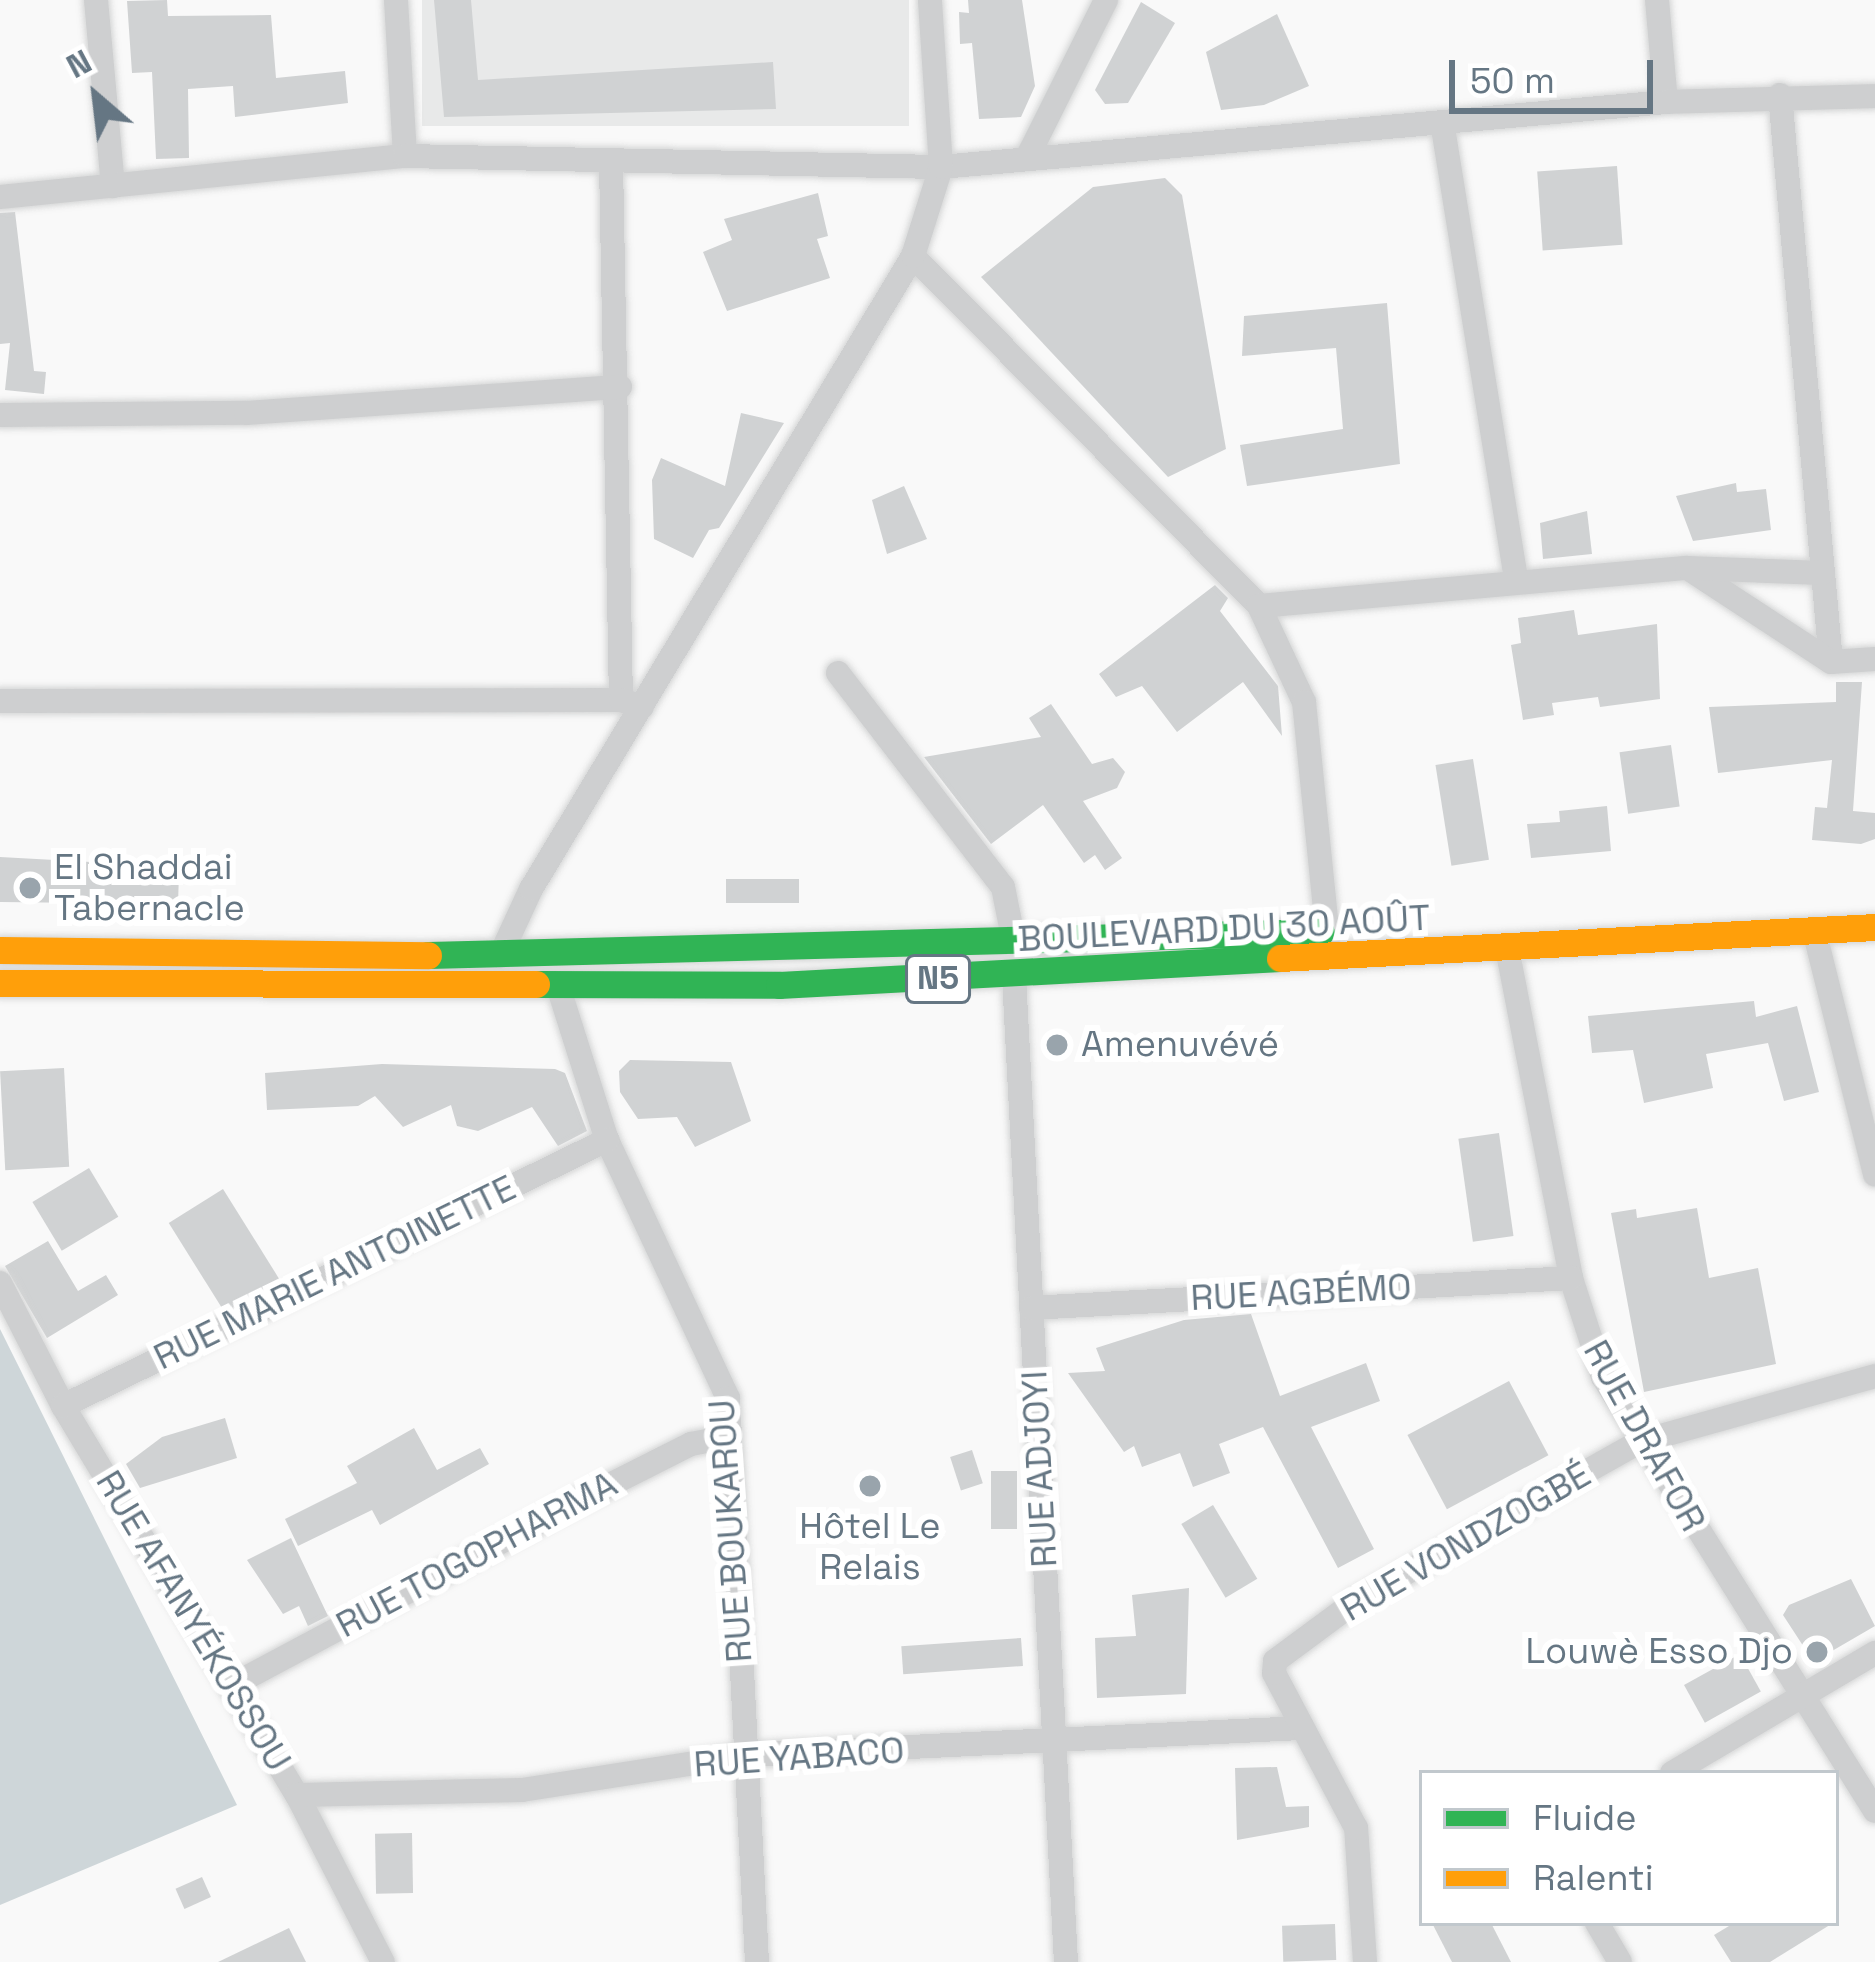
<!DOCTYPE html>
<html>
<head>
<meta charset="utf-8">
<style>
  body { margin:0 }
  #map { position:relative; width:1875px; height:1962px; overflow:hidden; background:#f9f9f9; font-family:"Space Grotesk",sans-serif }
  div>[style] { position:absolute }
  .built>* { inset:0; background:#e8e9e9; transform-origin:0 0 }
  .water>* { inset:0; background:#ced6d9 }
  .building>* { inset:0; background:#d0d2d3; transform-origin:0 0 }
  .roads { filter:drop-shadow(0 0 3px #d5d6d6) drop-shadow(0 0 3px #d5d6d6) }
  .street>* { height:24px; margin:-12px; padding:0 12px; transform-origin:12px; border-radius:12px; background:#cecfd0 }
  .fast>* { height:27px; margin:-13.5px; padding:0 13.5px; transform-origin:13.5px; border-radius:13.5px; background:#30b455 }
  .slow>* { height:27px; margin:-13.5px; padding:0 13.5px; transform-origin:13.5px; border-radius:13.5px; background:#ff9f0a }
  .dots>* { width:33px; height:33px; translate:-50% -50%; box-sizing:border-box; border:6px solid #fff; border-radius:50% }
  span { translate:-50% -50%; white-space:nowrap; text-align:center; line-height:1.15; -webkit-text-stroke:12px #fff; paint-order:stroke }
  .shield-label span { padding:3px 9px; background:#fff; border:3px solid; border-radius:9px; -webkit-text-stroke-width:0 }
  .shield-label { font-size:33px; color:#657683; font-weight:700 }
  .poi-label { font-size:36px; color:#657683 }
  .left { translate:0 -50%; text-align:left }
  .right { translate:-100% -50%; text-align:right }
  .street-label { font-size:36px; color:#657683 }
  .legend { position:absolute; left:1419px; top:1770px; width:420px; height:156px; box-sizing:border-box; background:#fff; border:3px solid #c1c8cd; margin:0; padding:15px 21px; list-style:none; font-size:36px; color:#657683 }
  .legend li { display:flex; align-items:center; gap:24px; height:60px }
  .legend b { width:60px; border:3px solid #c1c8cd }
  .north { position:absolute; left:36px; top:36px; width:120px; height:120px; -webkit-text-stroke:9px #fff; paint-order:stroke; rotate:332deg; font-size:33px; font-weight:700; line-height:48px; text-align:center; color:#657683 }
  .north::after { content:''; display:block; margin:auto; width:42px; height:54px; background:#657683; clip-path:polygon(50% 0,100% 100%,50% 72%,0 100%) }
  .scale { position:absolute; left:1449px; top:60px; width:204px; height:54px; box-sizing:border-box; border:6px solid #657683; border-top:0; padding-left:15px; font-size:36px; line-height:42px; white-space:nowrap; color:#657683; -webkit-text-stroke:9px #fff; paint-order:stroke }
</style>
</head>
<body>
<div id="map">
  <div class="built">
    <i style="left:422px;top:0;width:487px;height:126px"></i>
  </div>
  <div class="water">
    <i style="clip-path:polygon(0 1329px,237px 1805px,0 1905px)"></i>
  </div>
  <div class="building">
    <i style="clip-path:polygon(167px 0,168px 16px,271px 15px,276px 78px,345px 71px,348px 103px,235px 117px,233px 86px,188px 89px,189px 158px,156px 159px,152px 72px,132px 73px,127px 1px)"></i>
    <i style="clip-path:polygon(434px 0,471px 0,478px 80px,773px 62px,776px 109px,444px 117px)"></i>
    <i style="clip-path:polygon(968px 0,1022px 0,1035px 86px,1021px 117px,979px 119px,972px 43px,960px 44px,959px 12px,969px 13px)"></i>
    <i style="clip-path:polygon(1141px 2px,1175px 23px,1128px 103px,1105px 104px,1095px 90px)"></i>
    <i style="clip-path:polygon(1277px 14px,1309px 86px,1264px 105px,1221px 110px,1206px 52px)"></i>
    <i style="left:1617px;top:166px;width:79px;height:80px;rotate:86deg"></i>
    <i style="clip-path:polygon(1165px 178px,1182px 195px,1226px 449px,1168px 477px,981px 277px,1093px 187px)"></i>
    <i style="clip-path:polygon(818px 193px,828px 236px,817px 239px,830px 278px,727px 311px,703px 252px,732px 240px,724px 219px)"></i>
    <i style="clip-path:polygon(15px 212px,34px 371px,46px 372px,44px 394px,5px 390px,10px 343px,0 344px,0 213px)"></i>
    <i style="clip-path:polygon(1387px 303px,1400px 464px,1247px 486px,1240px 445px,1343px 429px,1336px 348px,1242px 356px,1244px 316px)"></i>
    <i style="clip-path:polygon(741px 413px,784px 423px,719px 528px,709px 530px,693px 558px,654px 539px,652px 480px,661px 458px,725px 486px)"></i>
    <i style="clip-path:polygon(1736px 483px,1737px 492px,1766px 489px,1771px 530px,1693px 541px,1676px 496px)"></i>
    <i style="clip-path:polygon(904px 486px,927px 539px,887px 554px,872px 500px)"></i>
    <i style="clip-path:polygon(1587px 511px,1592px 554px,1543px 559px,1540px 523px)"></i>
    <i style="clip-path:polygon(1215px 585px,1228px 598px,1220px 611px,1278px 686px,1282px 736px,1243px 682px,1177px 732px,1142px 686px,1116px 697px,1099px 674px)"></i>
    <i style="clip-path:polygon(1574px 610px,1578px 635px,1657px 624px,1660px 699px,1600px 707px,1598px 697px,1552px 703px,1554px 715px,1523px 720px,1511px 645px,1521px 643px,1518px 618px)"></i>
    <i style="clip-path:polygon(1836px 682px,1862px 682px,1853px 811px,1875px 813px,1875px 839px,1861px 844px,1812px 840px,1815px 807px,1827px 808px,1832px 760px,1718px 773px,1709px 707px,1836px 702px)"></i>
    <i style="clip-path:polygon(1051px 704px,1092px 764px,1113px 758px,1125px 772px,1117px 788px,1083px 801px,1122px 858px,1105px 870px,1095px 855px,1084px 863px,1043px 805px,991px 844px,924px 757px,1041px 737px,1029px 718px)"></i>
    <i style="left:1671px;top:745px;width:62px;height:52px;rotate:82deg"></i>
    <i style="left:1473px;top:759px;width:102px;height:38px;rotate:81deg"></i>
    <i style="clip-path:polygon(1607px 806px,1611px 851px,1531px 858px,1527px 824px,1560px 822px,1559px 811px)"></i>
    <i style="clip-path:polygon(0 857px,91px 862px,90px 872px,179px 873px,178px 904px,0 902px)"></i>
    <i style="left:726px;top:879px;width:73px;height:24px"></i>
    <i style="clip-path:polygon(1754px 1001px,1756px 1017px,1797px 1006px,1819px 1092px,1784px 1101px,1768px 1043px,1706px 1054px,1713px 1088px,1644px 1103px,1633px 1050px,1592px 1053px,1588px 1016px)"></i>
    <i style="clip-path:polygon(630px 1060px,731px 1062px,751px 1121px,695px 1147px,677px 1117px,638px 1119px,620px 1092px,619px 1071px)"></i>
    <i style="clip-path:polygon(382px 1064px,555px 1069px,565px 1073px,587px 1131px,558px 1146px,532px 1107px,478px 1131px,457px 1126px,451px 1105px,403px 1127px,375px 1096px,358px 1106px,267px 1110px,265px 1073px)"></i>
    <i style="left:64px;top:1068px;width:99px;height:64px;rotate:87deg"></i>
    <i style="left:1499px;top:1133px;width:104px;height:41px;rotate:82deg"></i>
    <i style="left:89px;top:1168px;width:57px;height:66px;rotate:59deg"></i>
    <i style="left:223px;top:1189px;width:109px;height:64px;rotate:58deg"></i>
    <i style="clip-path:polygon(1697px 1208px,1709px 1278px,1758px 1268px,1776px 1364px,1644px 1392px,1611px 1213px,1636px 1209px,1637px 1218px)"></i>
    <i style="clip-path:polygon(48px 1241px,78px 1291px,106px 1275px,118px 1295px,47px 1338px,5px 1266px)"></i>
    <i style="clip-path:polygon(1251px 1314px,1280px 1396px,1366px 1363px,1380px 1401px,1311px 1427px,1374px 1549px,1338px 1568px,1263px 1427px,1219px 1444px,1230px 1473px,1193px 1487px,1180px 1453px,1142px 1467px,1134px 1446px,1124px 1452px,1068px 1373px,1105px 1371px,1096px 1348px,1184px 1320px)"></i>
    <i style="left:1509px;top:1381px;width:84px;height:115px;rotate:62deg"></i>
    <i style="clip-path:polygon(225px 1418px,237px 1458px,140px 1488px,126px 1464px,162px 1437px)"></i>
    <i style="clip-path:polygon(414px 1428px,437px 1470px,480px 1448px,489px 1464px,380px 1525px,372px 1510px,298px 1546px,285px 1519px,357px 1483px,347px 1466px)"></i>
    <i style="left:972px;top:1450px;width:35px;height:23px;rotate:72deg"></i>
    <i style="left:991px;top:1471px;width:26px;height:58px"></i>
    <i style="left:1213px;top:1505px;width:86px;height:37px;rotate:59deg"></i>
    <i style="clip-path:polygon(291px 1538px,328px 1616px,308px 1626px,299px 1606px,283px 1614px,247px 1560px)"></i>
    <i style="clip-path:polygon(1851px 1579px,1875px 1626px,1832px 1651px,1826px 1663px,1811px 1658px,1783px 1615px,1789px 1605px)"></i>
    <i style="clip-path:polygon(1189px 1588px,1186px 1694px,1097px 1698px,1095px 1638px,1136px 1636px,1132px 1595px)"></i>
    <i style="left:1021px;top:1638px;width:28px;height:120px;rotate:86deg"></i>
    <i style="left:1740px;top:1654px;width:43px;height:64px;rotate:61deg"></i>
    <i style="clip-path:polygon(1277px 1767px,1286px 1807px,1309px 1806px,1309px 1827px,1237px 1840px,1235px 1768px)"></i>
    <i style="left:412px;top:1833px;width:60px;height:37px;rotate:89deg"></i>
    <i style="left:202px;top:1877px;width:22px;height:29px;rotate:66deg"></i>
    <i style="clip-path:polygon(1432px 1923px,1491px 1923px,1511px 1962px,1452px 1962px)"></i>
    <i style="clip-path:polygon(1734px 1923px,1833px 1923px,1770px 1962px,1731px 1962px,1714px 1935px)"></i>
    <i style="left:1335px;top:1924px;width:36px;height:53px;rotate:88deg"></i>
    <i style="clip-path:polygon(289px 1928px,306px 1962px,218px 1962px)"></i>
  </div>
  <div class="roads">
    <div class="street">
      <i style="left:96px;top:0;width:187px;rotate:84.8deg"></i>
      <i style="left:396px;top:0;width:156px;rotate:86.7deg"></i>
      <i style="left:1657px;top:0;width:102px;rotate:85deg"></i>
      <i style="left:1780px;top:95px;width:569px;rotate:84.86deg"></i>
      <i style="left:1443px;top:128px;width:456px;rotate:80.8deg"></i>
      <i style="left:1029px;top:154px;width:172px;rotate:-63.4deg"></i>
      <i style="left:611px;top:161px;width:539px;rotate:88.94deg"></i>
      <i style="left:0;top:197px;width:407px;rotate:-5.8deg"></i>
      <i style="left:405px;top:156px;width:536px;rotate:1.18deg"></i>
      <i style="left:941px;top:167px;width:728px;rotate:-5.12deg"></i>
      <i style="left:1666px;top:102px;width:209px;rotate:-1.6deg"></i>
      <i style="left:913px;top:256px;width:492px;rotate:45.3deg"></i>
      <i style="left:1259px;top:606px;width:106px;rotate:64.9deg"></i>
      <i style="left:1304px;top:702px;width:238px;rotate:84.2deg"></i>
      <i style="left:0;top:415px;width:246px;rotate:-0.5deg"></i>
      <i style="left:246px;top:413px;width:375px;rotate:-4deg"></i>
      <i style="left:1689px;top:569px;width:170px;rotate:33.2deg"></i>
      <i style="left:1831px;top:662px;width:44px;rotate:-3.9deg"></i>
      <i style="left:1259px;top:606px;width:430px;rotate:-5.1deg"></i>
      <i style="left:1687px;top:568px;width:135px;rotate:2.1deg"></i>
      <i style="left:838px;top:673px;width:270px;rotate:52.4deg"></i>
      <i style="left:1003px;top:887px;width:56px;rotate:78.7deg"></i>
      <i style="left:0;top:701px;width:621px;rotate:-0.09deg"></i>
      <i style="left:621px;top:700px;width:22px;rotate:18deg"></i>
      <i style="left:1814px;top:930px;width:252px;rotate:76deg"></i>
      <i style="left:1507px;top:948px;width:336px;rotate:79deg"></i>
      <i style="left:1571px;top:1278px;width:104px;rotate:72.1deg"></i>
      <i style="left:1603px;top:1377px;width:512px;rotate:57.92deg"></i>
      <i style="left:500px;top:956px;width:74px;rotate:-65.2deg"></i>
      <i style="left:531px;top:889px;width:739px;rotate:-58.89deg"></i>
      <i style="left:913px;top:256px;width:93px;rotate:-72.5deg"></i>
      <i style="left:941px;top:167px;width:167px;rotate:-93.8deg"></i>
      <i style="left:1014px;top:977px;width:986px;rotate:86.98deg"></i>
      <i style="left:559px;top:989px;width:158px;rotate:72.4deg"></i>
      <i style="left:607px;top:1140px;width:285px;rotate:64.9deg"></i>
      <i style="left:728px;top:1398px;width:565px;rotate:87.06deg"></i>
      <i style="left:0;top:1283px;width:138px;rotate:62.9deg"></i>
      <i style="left:63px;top:1406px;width:454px;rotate:59deg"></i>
      <i style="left:297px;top:1795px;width:188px;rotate:62.8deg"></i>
      <i style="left:1031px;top:1308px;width:541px;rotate:-3.18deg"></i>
      <i style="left:63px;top:1406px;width:606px;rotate:-26.06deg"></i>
      <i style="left:231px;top:1686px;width:391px;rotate:-28.1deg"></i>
      <i style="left:576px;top:1502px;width:129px;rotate:-26.8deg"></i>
      <i style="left:691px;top:1444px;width:37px;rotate:-11deg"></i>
      <i style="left:1672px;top:1773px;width:236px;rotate:-30.6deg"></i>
      <i style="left:297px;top:1795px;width:225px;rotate:-1.3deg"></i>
      <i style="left:522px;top:1790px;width:226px;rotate:-8.9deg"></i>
      <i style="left:745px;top:1755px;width:558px;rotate:-2.78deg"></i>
      <i style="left:1597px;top:1923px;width:45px;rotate:59.5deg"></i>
      <i style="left:1365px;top:1962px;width:134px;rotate:-93.8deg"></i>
      <i style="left:1356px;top:1828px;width:175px;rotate:-117.9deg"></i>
      <i style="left:1274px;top:1673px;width:12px;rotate:-85deg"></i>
      <i style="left:1275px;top:1661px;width:101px;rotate:-36.5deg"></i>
      <i style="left:1356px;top:1601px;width:325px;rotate:-29.3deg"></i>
      <i style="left:1639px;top:1442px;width:245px;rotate:-15.6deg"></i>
    </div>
    <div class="fast">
      <i style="left:428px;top:955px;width:893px;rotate:-1.48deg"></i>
      <i style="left:536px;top:984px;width:243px;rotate:0.2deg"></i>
      <i style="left:779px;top:985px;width:502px;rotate:-3.08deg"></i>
    </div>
    <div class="slow">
      <i style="left:0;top:950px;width:428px;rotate:0.7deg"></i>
      <i style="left:1280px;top:958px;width:596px;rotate:-2.98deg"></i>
      <i style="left:0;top:983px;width:536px;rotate:0.11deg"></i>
    </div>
  </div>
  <div class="dots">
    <i style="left:30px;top:888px;background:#99a4ac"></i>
    <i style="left:1057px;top:1045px;background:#99a4ac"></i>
    <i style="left:870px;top:1486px;background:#99a4ac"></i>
    <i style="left:1817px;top:1652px;background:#99a4ac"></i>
  </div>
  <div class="shield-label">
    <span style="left:938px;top:979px">N5</span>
  </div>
  <div class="poi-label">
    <span class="left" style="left:54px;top:888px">El Shaddai<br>Tabernacle</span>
    <span class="left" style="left:1081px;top:1045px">Amenuvévé</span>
    <span style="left:870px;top:1547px">Hôtel Le<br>Relais</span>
    <span class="right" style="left:1793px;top:1652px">Louwè Esso Djo</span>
  </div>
  <div class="street-label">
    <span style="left:1224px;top:929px;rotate:-3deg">BOULEVARD DU 30 AOÛT</span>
    <span style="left:335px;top:1273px;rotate:-26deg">RUE MARIE ANTOINETTE</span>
    <span style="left:1301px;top:1293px;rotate:-3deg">RUE AGBÉMO</span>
    <span style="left:1644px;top:1436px;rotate:61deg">RUE DRAFOR</span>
    <span style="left:1040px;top:1469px;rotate:-93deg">RUE ADJOYI</span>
    <span style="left:731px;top:1531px;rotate:-94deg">RUE BOUKAROU</span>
    <span style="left:1466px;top:1542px;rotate:-30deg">RUE VONDZOGBÉ</span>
    <span style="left:477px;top:1555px;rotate:-28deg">RUE TOGOPHARMA</span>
    <span style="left:193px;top:1621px;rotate:59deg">RUE AFANYÉKOSSOU</span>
    <span style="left:799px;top:1758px;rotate:-4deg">RUE YABACO</span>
  </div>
  <ul class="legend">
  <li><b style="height:15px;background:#30b455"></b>Fluide</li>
  <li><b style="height:15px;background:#ff9f0a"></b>Ralenti</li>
  </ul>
  <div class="north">N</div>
  <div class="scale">50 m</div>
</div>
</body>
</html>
